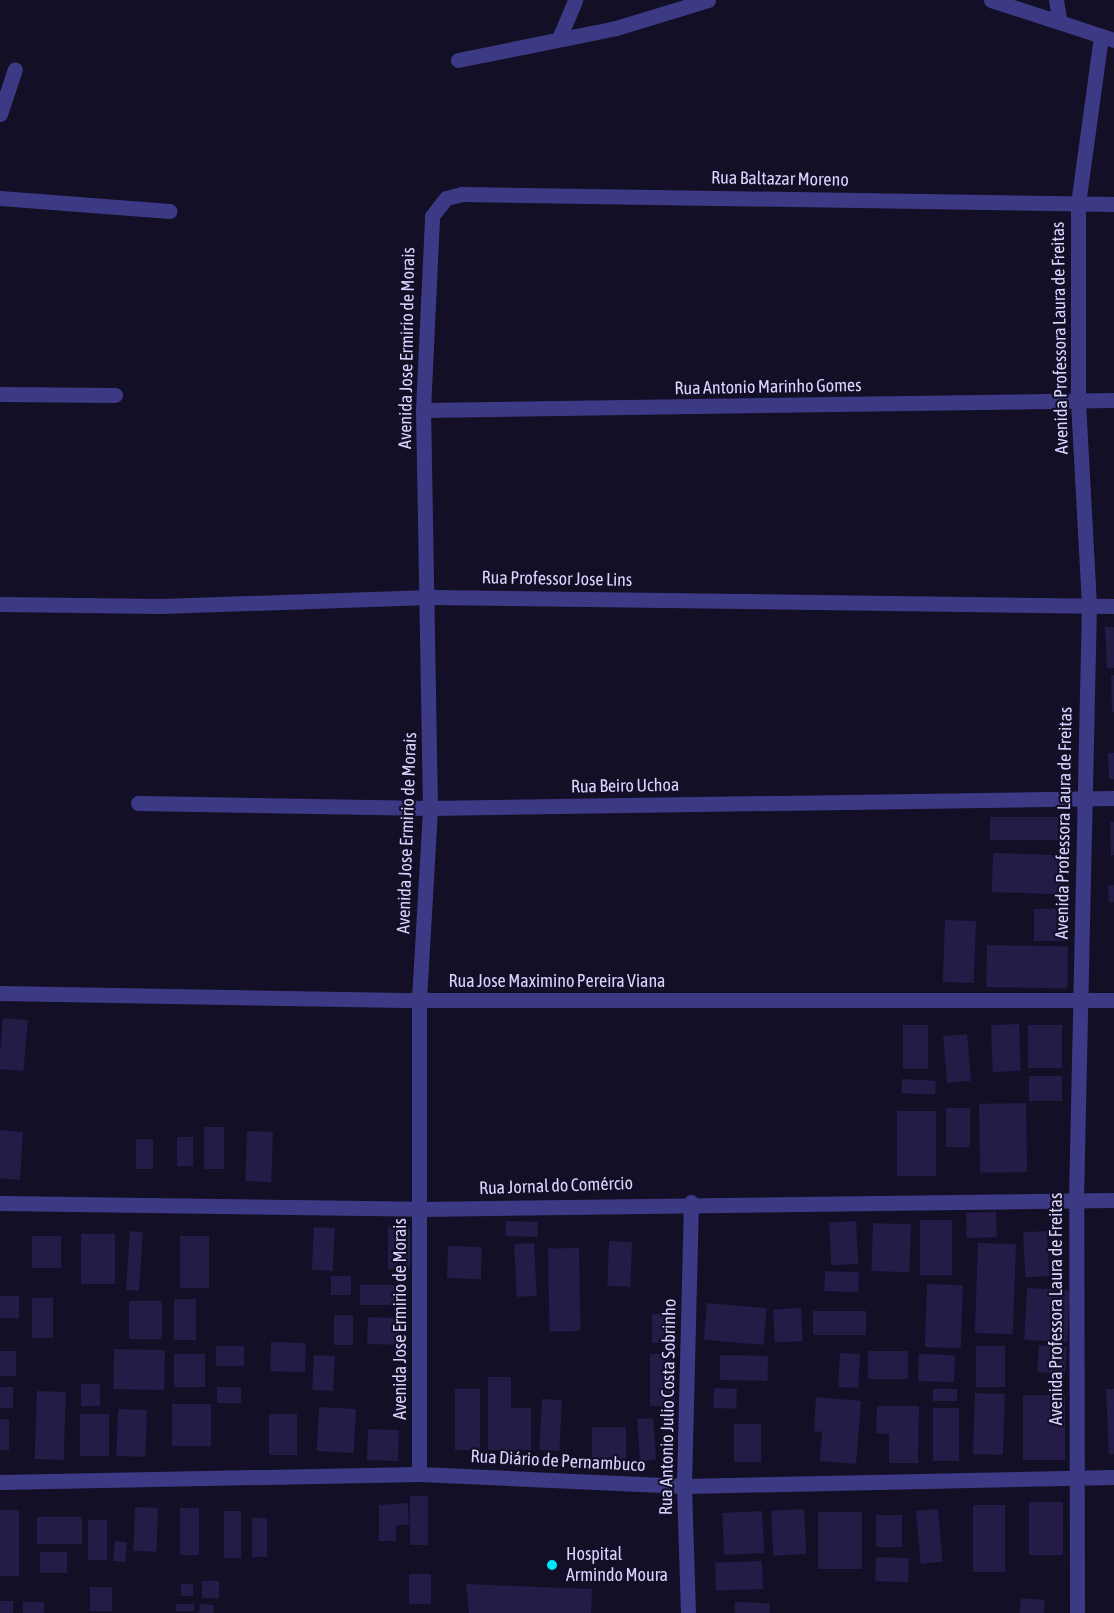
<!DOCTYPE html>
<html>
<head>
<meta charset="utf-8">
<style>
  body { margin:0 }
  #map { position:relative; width:1114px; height:1613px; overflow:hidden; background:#130f26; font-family:"Asap Condensed",sans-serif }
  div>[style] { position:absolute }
  .building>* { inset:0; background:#241b47; transform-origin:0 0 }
  .street>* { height:15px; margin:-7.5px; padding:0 7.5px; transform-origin:7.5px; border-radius:7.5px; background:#3d3a85 }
  .dots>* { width:16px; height:16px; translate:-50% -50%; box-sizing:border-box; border:3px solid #130f26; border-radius:50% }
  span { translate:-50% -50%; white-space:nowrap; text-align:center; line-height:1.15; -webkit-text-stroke:4.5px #130f26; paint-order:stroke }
  .street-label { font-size:18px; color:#d9d4ff }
  .poi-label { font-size:18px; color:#d9d4ff }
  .left { translate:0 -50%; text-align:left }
</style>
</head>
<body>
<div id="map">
  <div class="building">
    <i style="clip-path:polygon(1105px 627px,1114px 627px,1114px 668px,1107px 669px)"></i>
    <i style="clip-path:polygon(1111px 675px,1114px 675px,1114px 712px,1112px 712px)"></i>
    <i style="clip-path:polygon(1108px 753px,1114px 753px,1114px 779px,1109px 779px)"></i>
    <i style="left:1058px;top:817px;width:23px;height:68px;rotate:90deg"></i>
    <i style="clip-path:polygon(1110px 822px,1114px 822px,1114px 855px,1111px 855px)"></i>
    <i style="left:993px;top:853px;width:72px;height:39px;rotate:2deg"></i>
    <i style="clip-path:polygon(1114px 885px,1114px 902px,1109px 902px,1108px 886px)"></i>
    <i style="left:1034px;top:909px;width:33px;height:32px"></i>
    <i style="left:945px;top:920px;width:31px;height:62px;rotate:2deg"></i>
    <i style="left:987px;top:945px;width:81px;height:42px;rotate:1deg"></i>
    <i style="left:3px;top:1018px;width:25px;height:51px;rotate:5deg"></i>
    <i style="left:1019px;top:1024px;width:47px;height:28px;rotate:88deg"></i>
    <i style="left:903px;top:1025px;width:25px;height:44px"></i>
    <i style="left:1028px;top:1025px;width:34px;height:43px"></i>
    <i style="left:967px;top:1034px;width:47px;height:24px;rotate:85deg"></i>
    <i style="left:1029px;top:1076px;width:33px;height:25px"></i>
    <i style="left:902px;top:1079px;width:34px;height:14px;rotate:3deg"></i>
    <i style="left:1026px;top:1103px;width:69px;height:47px;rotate:89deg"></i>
    <i style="left:946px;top:1108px;width:24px;height:39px"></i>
    <i style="left:897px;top:1111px;width:39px;height:65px"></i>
    <i style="left:204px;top:1127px;width:20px;height:42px"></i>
    <i style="clip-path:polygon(0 1130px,23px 1132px,20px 1180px,0 1178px)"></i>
    <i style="left:247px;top:1131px;width:26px;height:50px;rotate:2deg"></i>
    <i style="left:177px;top:1137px;width:16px;height:29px"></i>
    <i style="left:136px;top:1139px;width:17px;height:30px"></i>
    <i style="left:996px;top:1212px;width:25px;height:30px;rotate:88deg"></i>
    <i style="left:920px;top:1220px;width:32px;height:55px"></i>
    <i style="left:506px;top:1221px;width:32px;height:15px;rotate:2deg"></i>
    <i style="left:856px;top:1221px;width:43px;height:27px;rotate:87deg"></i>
    <i style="left:873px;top:1223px;width:38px;height:48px;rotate:2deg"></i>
    <i style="left:314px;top:1227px;width:21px;height:43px;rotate:3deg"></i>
    <i style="left:388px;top:1227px;width:22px;height:42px"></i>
    <i style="left:130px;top:1231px;width:13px;height:59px;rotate:4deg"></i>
    <i style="left:1047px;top:1231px;width:45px;height:24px;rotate:87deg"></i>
    <i style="left:81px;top:1234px;width:34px;height:50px"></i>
    <i style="left:32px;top:1236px;width:29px;height:32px"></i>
    <i style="left:180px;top:1236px;width:29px;height:52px"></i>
    <i style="left:609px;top:1241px;width:23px;height:45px;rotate:2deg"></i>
    <i style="left:534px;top:1243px;width:53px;height:20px;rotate:87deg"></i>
    <i style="left:978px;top:1243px;width:38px;height:90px;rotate:2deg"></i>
    <i style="left:448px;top:1246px;width:34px;height:32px;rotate:2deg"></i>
    <i style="left:579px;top:1248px;width:83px;height:31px;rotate:89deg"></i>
    <i style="left:825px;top:1271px;width:34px;height:20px;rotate:2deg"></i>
    <i style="left:331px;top:1276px;width:20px;height:19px"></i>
    <i style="left:927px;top:1284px;width:36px;height:63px;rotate:2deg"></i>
    <i style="left:360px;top:1285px;width:40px;height:20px"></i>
    <i style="left:1027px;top:1288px;width:43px;height:52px;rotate:3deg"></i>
    <i style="left:0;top:1296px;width:19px;height:22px"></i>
    <i style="left:32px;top:1298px;width:21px;height:40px"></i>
    <i style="left:174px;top:1299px;width:22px;height:41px"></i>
    <i style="left:129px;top:1301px;width:33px;height:38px"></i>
    <i style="left:707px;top:1303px;width:60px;height:37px;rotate:5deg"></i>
    <i style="left:801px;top:1308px;width:33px;height:28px;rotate:87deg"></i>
    <i style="left:813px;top:1311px;width:53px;height:24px"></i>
    <i style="left:652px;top:1314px;width:25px;height:29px"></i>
    <i style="left:334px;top:1315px;width:19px;height:30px"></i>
    <i style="left:368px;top:1317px;width:32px;height:27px;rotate:2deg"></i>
    <i style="left:271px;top:1342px;width:35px;height:29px;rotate:2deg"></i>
    <i style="left:1039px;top:1345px;width:28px;height:27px;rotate:4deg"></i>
    <i style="left:216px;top:1346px;width:28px;height:20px"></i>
    <i style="left:976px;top:1346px;width:29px;height:41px"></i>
    <i style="left:114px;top:1349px;width:51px;height:40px;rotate:1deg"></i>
    <i style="left:0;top:1351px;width:16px;height:25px"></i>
    <i style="left:908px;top:1351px;width:28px;height:40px;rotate:90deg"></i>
    <i style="left:840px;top:1353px;width:20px;height:34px;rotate:3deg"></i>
    <i style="left:174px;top:1354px;width:31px;height:33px"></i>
    <i style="left:650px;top:1354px;width:25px;height:52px"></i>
    <i style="left:919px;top:1354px;width:36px;height:27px;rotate:2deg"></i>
    <i style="left:314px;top:1355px;width:21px;height:35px;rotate:3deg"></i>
    <i style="left:720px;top:1355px;width:48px;height:25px;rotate:1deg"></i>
    <i style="clip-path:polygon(488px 1377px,511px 1377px,511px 1408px,531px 1408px,531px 1450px,488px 1450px)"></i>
    <i style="left:81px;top:1384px;width:19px;height:22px"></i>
    <i style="left:0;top:1387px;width:13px;height:21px"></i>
    <i style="left:217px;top:1387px;width:24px;height:16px"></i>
    <i style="left:714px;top:1388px;width:23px;height:20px;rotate:2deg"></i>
    <i style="left:455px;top:1389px;width:25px;height:61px"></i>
    <i style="left:933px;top:1389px;width:24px;height:12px"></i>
    <i style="clip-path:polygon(1106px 1389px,1114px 1389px,1114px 1454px,1109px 1454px)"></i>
    <i style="left:37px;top:1391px;width:29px;height:68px;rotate:2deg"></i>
    <i style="left:975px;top:1393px;width:30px;height:61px;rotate:2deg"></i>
    <i style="left:1023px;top:1395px;width:42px;height:65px"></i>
    <i style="clip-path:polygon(816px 1397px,861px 1401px,856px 1464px,820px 1461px,822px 1432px,814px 1431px)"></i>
    <i style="left:542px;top:1399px;width:20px;height:51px;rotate:3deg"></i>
    <i style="left:172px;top:1404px;width:39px;height:42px"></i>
    <i style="clip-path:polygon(877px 1406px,919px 1406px,918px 1463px,889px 1463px,889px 1434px,876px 1433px)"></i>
    <i style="left:319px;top:1407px;width:37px;height:44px;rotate:3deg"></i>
    <i style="left:933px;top:1408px;width:26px;height:53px"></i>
    <i style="left:118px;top:1409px;width:29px;height:47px;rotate:2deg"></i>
    <i style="left:80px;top:1414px;width:29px;height:42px"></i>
    <i style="left:269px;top:1414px;width:28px;height:41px"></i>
    <i style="left:653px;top:1418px;width:42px;height:16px;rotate:86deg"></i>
    <i style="left:0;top:1419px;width:9px;height:31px"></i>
    <i style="left:734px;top:1424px;width:27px;height:38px"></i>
    <i style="left:592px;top:1427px;width:34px;height:33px"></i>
    <i style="left:368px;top:1429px;width:31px;height:31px;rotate:2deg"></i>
    <i style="left:410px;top:1496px;width:18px;height:49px"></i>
    <i style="left:1029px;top:1502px;width:34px;height:53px"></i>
    <i style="clip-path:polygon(408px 1503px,409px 1525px,396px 1525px,396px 1541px,379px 1541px,379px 1505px)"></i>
    <i style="left:973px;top:1505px;width:32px;height:67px"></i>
    <i style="left:135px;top:1507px;width:23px;height:44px;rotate:2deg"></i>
    <i style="left:180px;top:1508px;width:19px;height:47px"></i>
    <i style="left:804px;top:1509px;width:45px;height:33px;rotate:87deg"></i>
    <i style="left:938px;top:1509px;width:53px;height:22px;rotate:85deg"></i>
    <i style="left:0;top:1510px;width:19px;height:66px"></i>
    <i style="left:224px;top:1511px;width:17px;height:47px"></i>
    <i style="left:762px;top:1511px;width:42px;height:40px;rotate:87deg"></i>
    <i style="left:818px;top:1512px;width:44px;height:57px"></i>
    <i style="left:902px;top:1515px;width:32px;height:26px;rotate:90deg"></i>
    <i style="left:37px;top:1517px;width:45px;height:27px"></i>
    <i style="left:252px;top:1518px;width:15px;height:39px"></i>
    <i style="left:107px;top:1520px;width:40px;height:19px;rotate:90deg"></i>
    <i style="left:115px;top:1541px;width:12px;height:20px;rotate:5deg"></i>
    <i style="left:40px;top:1552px;width:27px;height:21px"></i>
    <i style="left:876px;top:1557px;width:33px;height:24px;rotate:2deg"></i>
    <i style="left:762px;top:1561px;width:28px;height:47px;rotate:88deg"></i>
    <i style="left:409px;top:1574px;width:22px;height:30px"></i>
    <i style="left:202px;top:1581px;width:17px;height:17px"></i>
    <i style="left:181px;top:1584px;width:12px;height:12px"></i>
    <i style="clip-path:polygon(466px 1584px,592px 1589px,591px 1613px,469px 1613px)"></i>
    <i style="left:90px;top:1587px;width:22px;height:24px"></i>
    <i style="left:1021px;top:1598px;width:24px;height:15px;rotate:5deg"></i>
    <i style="left:0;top:1601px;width:13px;height:12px"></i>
    <i style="left:23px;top:1602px;width:21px;height:11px"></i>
    <i style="left:735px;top:1602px;width:35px;height:11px;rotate:2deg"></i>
    <i style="left:176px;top:1604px;width:18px;height:7px"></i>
    <i style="left:200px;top:1604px;width:14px;height:9px;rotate:4deg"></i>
  </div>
  <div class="street">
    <i style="left:991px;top:0;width:129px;rotate:18deg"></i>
    <i style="left:1056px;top:0;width:20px;rotate:81deg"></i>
    <i style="left:560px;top:36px;width:39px;rotate:-67deg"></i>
    <i style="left:458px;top:60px;width:161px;rotate:-11.4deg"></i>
    <i style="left:616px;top:28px;width:96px;rotate:-16.9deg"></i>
    <i style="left:0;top:114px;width:47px;rotate:-71.6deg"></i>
    <i style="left:0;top:198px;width:170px;rotate:4.4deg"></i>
    <i style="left:0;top:394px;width:115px;rotate:0.5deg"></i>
    <i style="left:423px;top:410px;width:691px;rotate:-0.83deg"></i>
    <i style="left:0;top:604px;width:161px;rotate:0.7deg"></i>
    <i style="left:161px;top:606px;width:269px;rotate:-1.9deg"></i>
    <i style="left:430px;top:597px;width:684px;rotate:0.75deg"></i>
    <i style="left:138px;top:803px;width:292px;rotate:1deg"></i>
    <i style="left:430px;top:808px;width:684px;rotate:-0.84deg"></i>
    <i style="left:0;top:993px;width:419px;rotate:1deg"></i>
    <i style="left:419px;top:1000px;width:695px"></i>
    <i style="left:0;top:1203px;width:420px;rotate:0.8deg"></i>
    <i style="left:420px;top:1209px;width:694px;rotate:-0.74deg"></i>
    <i style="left:419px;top:1474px;width:474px;rotate:-90deg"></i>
    <i style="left:419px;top:1000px;width:192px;rotate:-86.7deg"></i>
    <i style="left:430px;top:808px;width:398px;rotate:-91deg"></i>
    <i style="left:423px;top:410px;width:194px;rotate:-87.3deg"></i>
    <i style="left:432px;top:216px;width:23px;rotate:-52deg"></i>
    <i style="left:446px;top:198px;width:16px;rotate:-14deg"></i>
    <i style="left:462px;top:194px;width:652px;rotate:0.88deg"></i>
    <i style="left:0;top:1482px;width:419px;rotate:-1.1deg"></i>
    <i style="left:419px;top:1474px;width:265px;rotate:2.6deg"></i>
    <i style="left:684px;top:1486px;width:430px;rotate:-1.2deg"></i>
    <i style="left:688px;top:1613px;width:127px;rotate:-91.8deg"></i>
    <i style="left:684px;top:1486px;width:284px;rotate:-88.6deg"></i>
    <i style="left:1077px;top:1613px;width:414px;rotate:-90.1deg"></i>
    <i style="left:1076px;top:1199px;width:594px;rotate:-88.75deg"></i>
    <i style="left:1089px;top:605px;width:204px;rotate:-93.1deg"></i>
    <i style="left:1078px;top:401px;width:197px;rotate:-90deg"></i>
    <i style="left:1078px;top:204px;width:170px;rotate:-82.2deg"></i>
  </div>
  <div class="dots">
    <i style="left:552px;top:1565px;background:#00e5ff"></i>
  </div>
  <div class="street-label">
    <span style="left:780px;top:179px;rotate:1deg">Rua Baltazar Moreno</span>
    <span style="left:1060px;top:338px;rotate:-91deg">Avenida Professora Laura de Freitas</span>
    <span style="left:407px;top:348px;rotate:-89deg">Avenida Jose Ermirio de Morais</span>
    <span style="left:768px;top:387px;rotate:-1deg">Rua Antonio Marinho Gomes</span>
    <span style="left:557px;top:579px;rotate:1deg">Rua Professor Jose Lins</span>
    <span style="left:625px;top:786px;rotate:-1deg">Rua Beiro Uchoa</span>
    <span style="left:1064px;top:823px;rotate:-89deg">Avenida Professora Laura de Freitas</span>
    <span style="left:407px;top:833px;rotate:-88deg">Avenida Jose Ermirio de Morais</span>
    <span style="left:557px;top:981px">Rua Jose Maximino Pereira Viana</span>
    <span style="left:556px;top:1186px;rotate:-2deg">Rua Jornal do Comércio</span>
    <span style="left:1056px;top:1309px;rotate:-90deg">Avenida Professora Laura de Freitas</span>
    <span style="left:400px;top:1319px;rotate:-90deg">Avenida Jose Ermirio de Morais</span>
    <span style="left:668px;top:1407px;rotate:-89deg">Rua Antonio Julio Costa Sobrinho</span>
    <span style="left:558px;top:1461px;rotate:3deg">Rua Diário de Pernambuco</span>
  </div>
  <div class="poi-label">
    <span class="left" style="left:566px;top:1565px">Hospital<br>Armindo Moura</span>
  </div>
</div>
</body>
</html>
